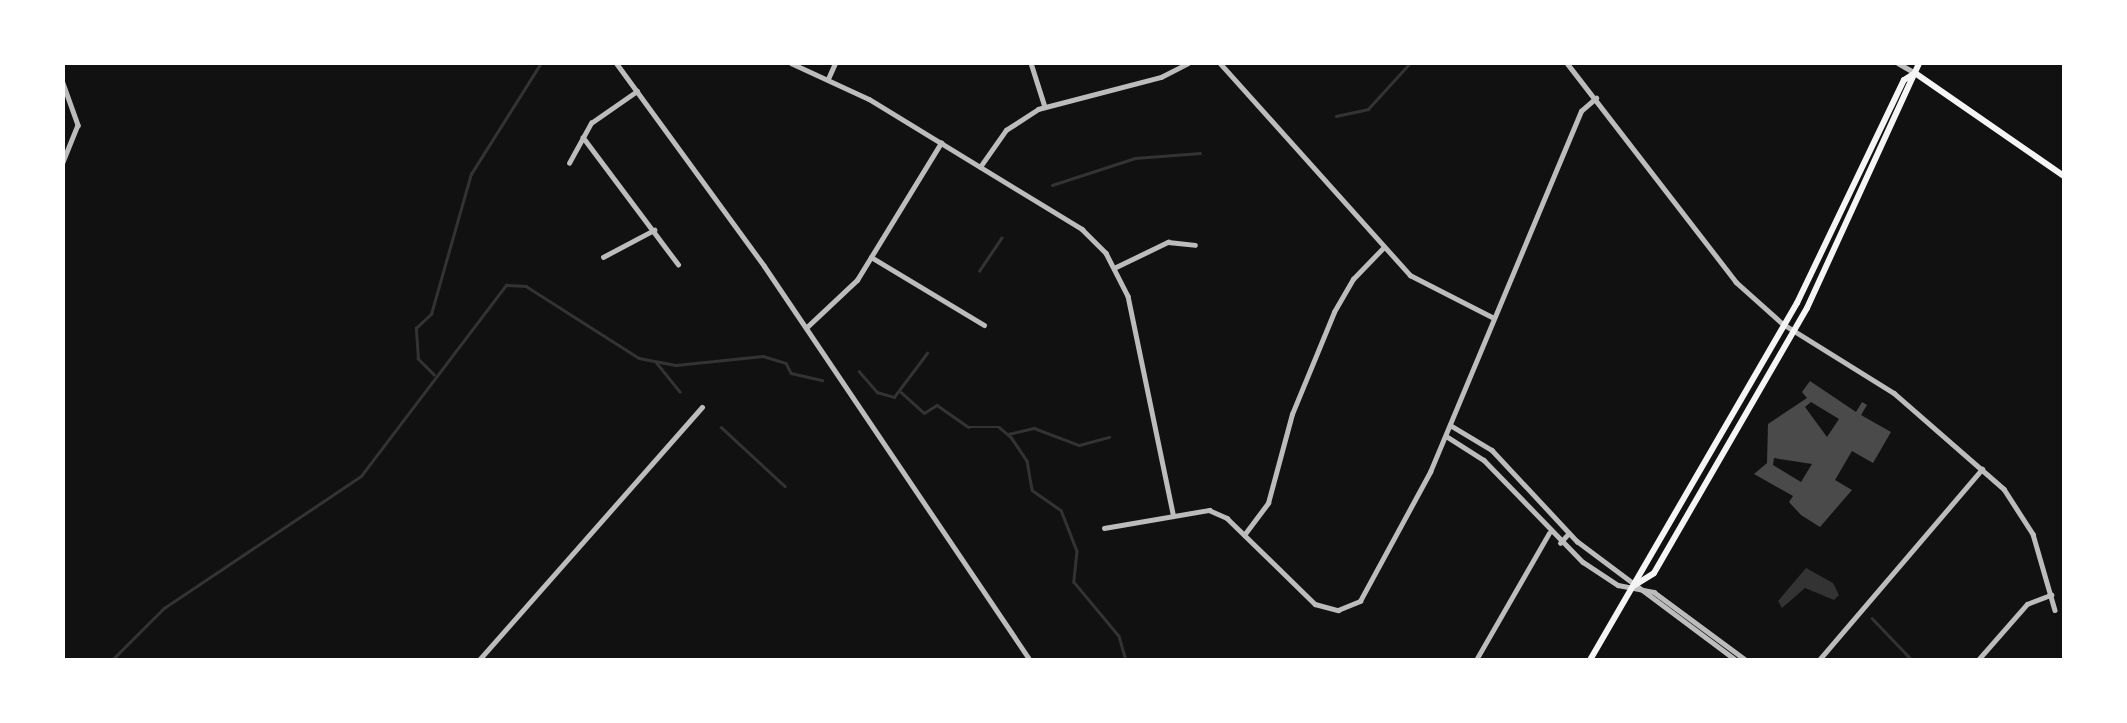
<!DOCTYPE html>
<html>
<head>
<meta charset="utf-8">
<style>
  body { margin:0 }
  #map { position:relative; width:2127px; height:723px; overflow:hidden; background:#111; font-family:"IBM Plex Sans",sans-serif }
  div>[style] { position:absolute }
  .water>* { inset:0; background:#333 }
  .stream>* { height:2.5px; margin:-1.25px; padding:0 1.25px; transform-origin:1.25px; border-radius:1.25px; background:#333 }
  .building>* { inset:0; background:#4a4a4a }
  .minor>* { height:4.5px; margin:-2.25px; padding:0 2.25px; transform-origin:2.25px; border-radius:2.25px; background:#bcbcbc }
  .tertiary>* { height:5px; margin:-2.5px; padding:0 2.5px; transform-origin:2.5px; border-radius:2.5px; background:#bcbcbc }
  .secondary>* { height:6px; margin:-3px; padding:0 3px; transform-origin:3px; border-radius:3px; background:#f5f5f5 }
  span { translate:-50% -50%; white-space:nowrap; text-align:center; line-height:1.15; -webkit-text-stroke:6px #fff; paint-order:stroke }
  .frame { position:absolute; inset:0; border:65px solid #fff; pointer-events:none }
</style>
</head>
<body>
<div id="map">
  <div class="water">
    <i style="clip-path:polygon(1806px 568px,1833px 583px,1839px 595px,1834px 600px,1805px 588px,1782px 608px,1778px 601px)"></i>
  </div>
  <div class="stream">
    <i style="left:1336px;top:116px;width:33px;rotate:-12deg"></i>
    <i style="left:1368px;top:109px;width:62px;rotate:-47.6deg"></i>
    <i style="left:1052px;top:185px;width:87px;rotate:-18deg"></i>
    <i style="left:1135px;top:158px;width:65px;rotate:-4.4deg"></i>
    <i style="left:979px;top:271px;width:40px;rotate:-56deg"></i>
    <i style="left:656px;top:362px;width:38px;rotate:51deg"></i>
    <i style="left:859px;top:371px;width:28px;rotate:49deg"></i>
    <i style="left:877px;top:392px;width:18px;rotate:16deg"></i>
    <i style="left:894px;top:397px;width:55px;rotate:-53.1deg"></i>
    <i style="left:434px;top:375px;width:23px;rotate:-135deg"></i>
    <i style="left:418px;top:359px;width:31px;rotate:-94deg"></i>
    <i style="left:416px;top:328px;width:21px;rotate:-43deg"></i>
    <i style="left:431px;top:314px;width:146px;rotate:-74.1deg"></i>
    <i style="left:471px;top:174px;width:131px;rotate:-57.8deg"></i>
    <i style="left:901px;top:392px;width:31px;rotate:42deg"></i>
    <i style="left:924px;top:413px;width:15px;rotate:-32deg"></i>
    <i style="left:937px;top:405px;width:38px;rotate:35deg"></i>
    <i style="left:968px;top:427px;width:31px"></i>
    <i style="left:999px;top:427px;width:16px;rotate:40deg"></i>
    <i style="left:1011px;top:437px;width:29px;rotate:56deg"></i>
    <i style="left:1027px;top:461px;width:29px;rotate:80deg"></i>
    <i style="left:1032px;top:490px;width:35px;rotate:35deg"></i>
    <i style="left:1061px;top:510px;width:44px;rotate:68.7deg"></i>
    <i style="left:1077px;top:551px;width:31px;rotate:96deg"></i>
    <i style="left:1074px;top:582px;width:70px;rotate:50.2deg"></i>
    <i style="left:1119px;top:636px;width:25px;rotate:74deg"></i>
    <i style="left:721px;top:427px;width:87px;rotate:42.7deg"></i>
    <i style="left:1008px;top:434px;width:27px;rotate:-13deg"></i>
    <i style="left:1034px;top:428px;width:48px;rotate:20.7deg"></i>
    <i style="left:1079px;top:445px;width:31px;rotate:-15deg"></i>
    <i style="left:1872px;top:618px;width:58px;rotate:46.4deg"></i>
    <i style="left:112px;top:660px;width:74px;rotate:-45deg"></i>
    <i style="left:164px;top:608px;width:237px;rotate:-33.8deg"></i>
    <i style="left:361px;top:476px;width:240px;rotate:-52.8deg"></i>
    <i style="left:506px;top:285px;width:20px;rotate:3deg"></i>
    <i style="left:526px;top:286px;width:134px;rotate:32.5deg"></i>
    <i style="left:639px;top:358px;width:38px;rotate:11deg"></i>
    <i style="left:676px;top:365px;width:87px;rotate:-5.9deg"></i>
    <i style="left:763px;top:356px;width:24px;rotate:17deg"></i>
    <i style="left:786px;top:363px;width:11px;rotate:63deg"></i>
    <i style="left:791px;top:373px;width:32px;rotate:13deg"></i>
  </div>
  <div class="building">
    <i style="clip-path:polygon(evenodd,1810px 381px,1856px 412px,1862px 402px,1867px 405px,1861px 415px,1891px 432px,1873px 463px,1852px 451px,1835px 480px,1852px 490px,1820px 527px,1801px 515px,1789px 502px,1793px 496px,1754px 474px,1767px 463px,1768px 424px,1807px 398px,1802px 392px,1810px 381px,1811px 402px,1839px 419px,1827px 437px,1805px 407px,1811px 402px,1810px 381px,1774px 458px,1812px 464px,1801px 482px,1773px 465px,1774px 458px)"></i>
  </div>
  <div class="minor">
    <i style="left:791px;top:63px;width:86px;rotate:24.8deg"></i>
    <i style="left:869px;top:99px;width:250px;rotate:31.4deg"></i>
    <i style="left:1082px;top:229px;width:34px;rotate:45deg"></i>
    <i style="left:1106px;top:253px;width:48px;rotate:62.9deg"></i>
    <i style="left:1128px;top:296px;width:223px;rotate:78.3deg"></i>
    <i style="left:1031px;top:63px;width:46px;rotate:72.3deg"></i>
    <i style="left:1220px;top:63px;width:285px;rotate:48.1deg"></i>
    <i style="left:1410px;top:275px;width:94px;rotate:27.1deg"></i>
    <i style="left:1567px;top:63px;width:277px;rotate:52.3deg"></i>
    <i style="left:1736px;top:282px;width:63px;rotate:41.8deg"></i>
    <i style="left:1783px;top:324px;width:131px;rotate:31.9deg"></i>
    <i style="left:1894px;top:393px;width:146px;rotate:41.1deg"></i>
    <i style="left:2004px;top:489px;width:54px;rotate:57.2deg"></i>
    <i style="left:2033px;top:534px;width:79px;rotate:73.9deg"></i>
    <i style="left:1898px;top:63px;width:20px;rotate:30deg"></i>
    <i style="left:828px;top:79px;width:17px;rotate:-66deg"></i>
    <i style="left:63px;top:83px;width:45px;rotate:70.3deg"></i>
    <i style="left:78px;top:125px;width:40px;rotate:112deg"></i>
    <i style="left:583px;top:137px;width:159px;rotate:53.2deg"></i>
    <i style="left:569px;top:163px;width:46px;rotate:-61.2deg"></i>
    <i style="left:591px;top:123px;width:56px;rotate:-34.8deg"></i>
    <i style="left:980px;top:167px;width:45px;rotate:-54.9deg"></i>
    <i style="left:1006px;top:130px;width:38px;rotate:-33deg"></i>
    <i style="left:1038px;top:109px;width:127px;rotate:-14.6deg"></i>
    <i style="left:1161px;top:77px;width:30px;rotate:-27deg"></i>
    <i style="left:603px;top:257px;width:58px;rotate:-27.9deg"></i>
    <i style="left:871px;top:257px;width:132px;rotate:31deg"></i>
    <i style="left:1116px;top:267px;width:58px;rotate:-25.7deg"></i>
    <i style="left:1168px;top:242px;width:27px;rotate:6deg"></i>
    <i style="left:806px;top:328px;width:70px;rotate:-43.3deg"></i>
    <i style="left:857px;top:280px;width:161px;rotate:-58.5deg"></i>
    <i style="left:1450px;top:425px;width:49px;rotate:30.8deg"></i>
    <i style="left:1492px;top:450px;width:125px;rotate:47deg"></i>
    <i style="left:1577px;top:541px;width:199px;rotate:36.8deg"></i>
    <i style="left:1446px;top:436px;width:45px;rotate:32.3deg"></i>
    <i style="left:1484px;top:460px;width:142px;rotate:45.9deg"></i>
    <i style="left:1583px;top:562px;width:42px;rotate:33.3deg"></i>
    <i style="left:1618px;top:585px;width:37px;rotate:11deg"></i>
    <i style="left:1654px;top:592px;width:114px;rotate:36.5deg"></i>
    <i style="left:1104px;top:528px;width:107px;rotate:-9.7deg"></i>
    <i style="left:1209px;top:510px;width:20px;rotate:24deg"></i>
    <i style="left:1227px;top:518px;width:123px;rotate:44.3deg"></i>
    <i style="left:1315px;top:604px;width:24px;rotate:15deg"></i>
    <i style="left:1338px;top:610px;width:24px;rotate:-22deg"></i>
    <i style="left:1360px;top:601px;width:147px;rotate:-61.5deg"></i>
    <i style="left:1430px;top:472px;width:391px;rotate:-67.3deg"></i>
    <i style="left:1581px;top:111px;width:20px;rotate:-41deg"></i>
    <i style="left:1244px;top:535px;width:40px;rotate:-53deg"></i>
    <i style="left:1268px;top:503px;width:92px;rotate:-74.9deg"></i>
    <i style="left:1292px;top:414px;width:110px;rotate:-67.6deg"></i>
    <i style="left:1334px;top:312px;width:38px;rotate:-60deg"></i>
    <i style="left:1353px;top:279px;width:43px;rotate:-45.9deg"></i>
    <i style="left:1560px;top:543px;width:13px;rotate:-48deg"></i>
    <i style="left:479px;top:660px;width:337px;rotate:-48.6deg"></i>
    <i style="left:1476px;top:660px;width:146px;rotate:-60.1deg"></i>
    <i style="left:1819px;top:660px;width:251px;rotate:-49.5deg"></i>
    <i style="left:1978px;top:660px;width:74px;rotate:-48.8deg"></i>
    <i style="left:2027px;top:604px;width:26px;rotate:-21deg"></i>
  </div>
  <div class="tertiary">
    <i style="left:616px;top:63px;width:251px;rotate:53.9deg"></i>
    <i style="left:764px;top:266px;width:475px;rotate:56deg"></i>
  </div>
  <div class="secondary">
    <i style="left:1915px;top:73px;width:181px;rotate:34.7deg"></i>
    <i style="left:1635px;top:585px;width:22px;rotate:-32deg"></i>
    <i style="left:1654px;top:573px;width:306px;rotate:-60deg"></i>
    <i style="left:1807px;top:308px;width:269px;rotate:-65.4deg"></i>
    <i style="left:1590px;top:660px;width:413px;rotate:-59.9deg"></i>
    <i style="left:1797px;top:303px;width:247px;rotate:-64.4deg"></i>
    <i style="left:1904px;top:80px;width:13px;rotate:-32deg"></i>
  </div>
  <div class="frame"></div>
</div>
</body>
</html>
